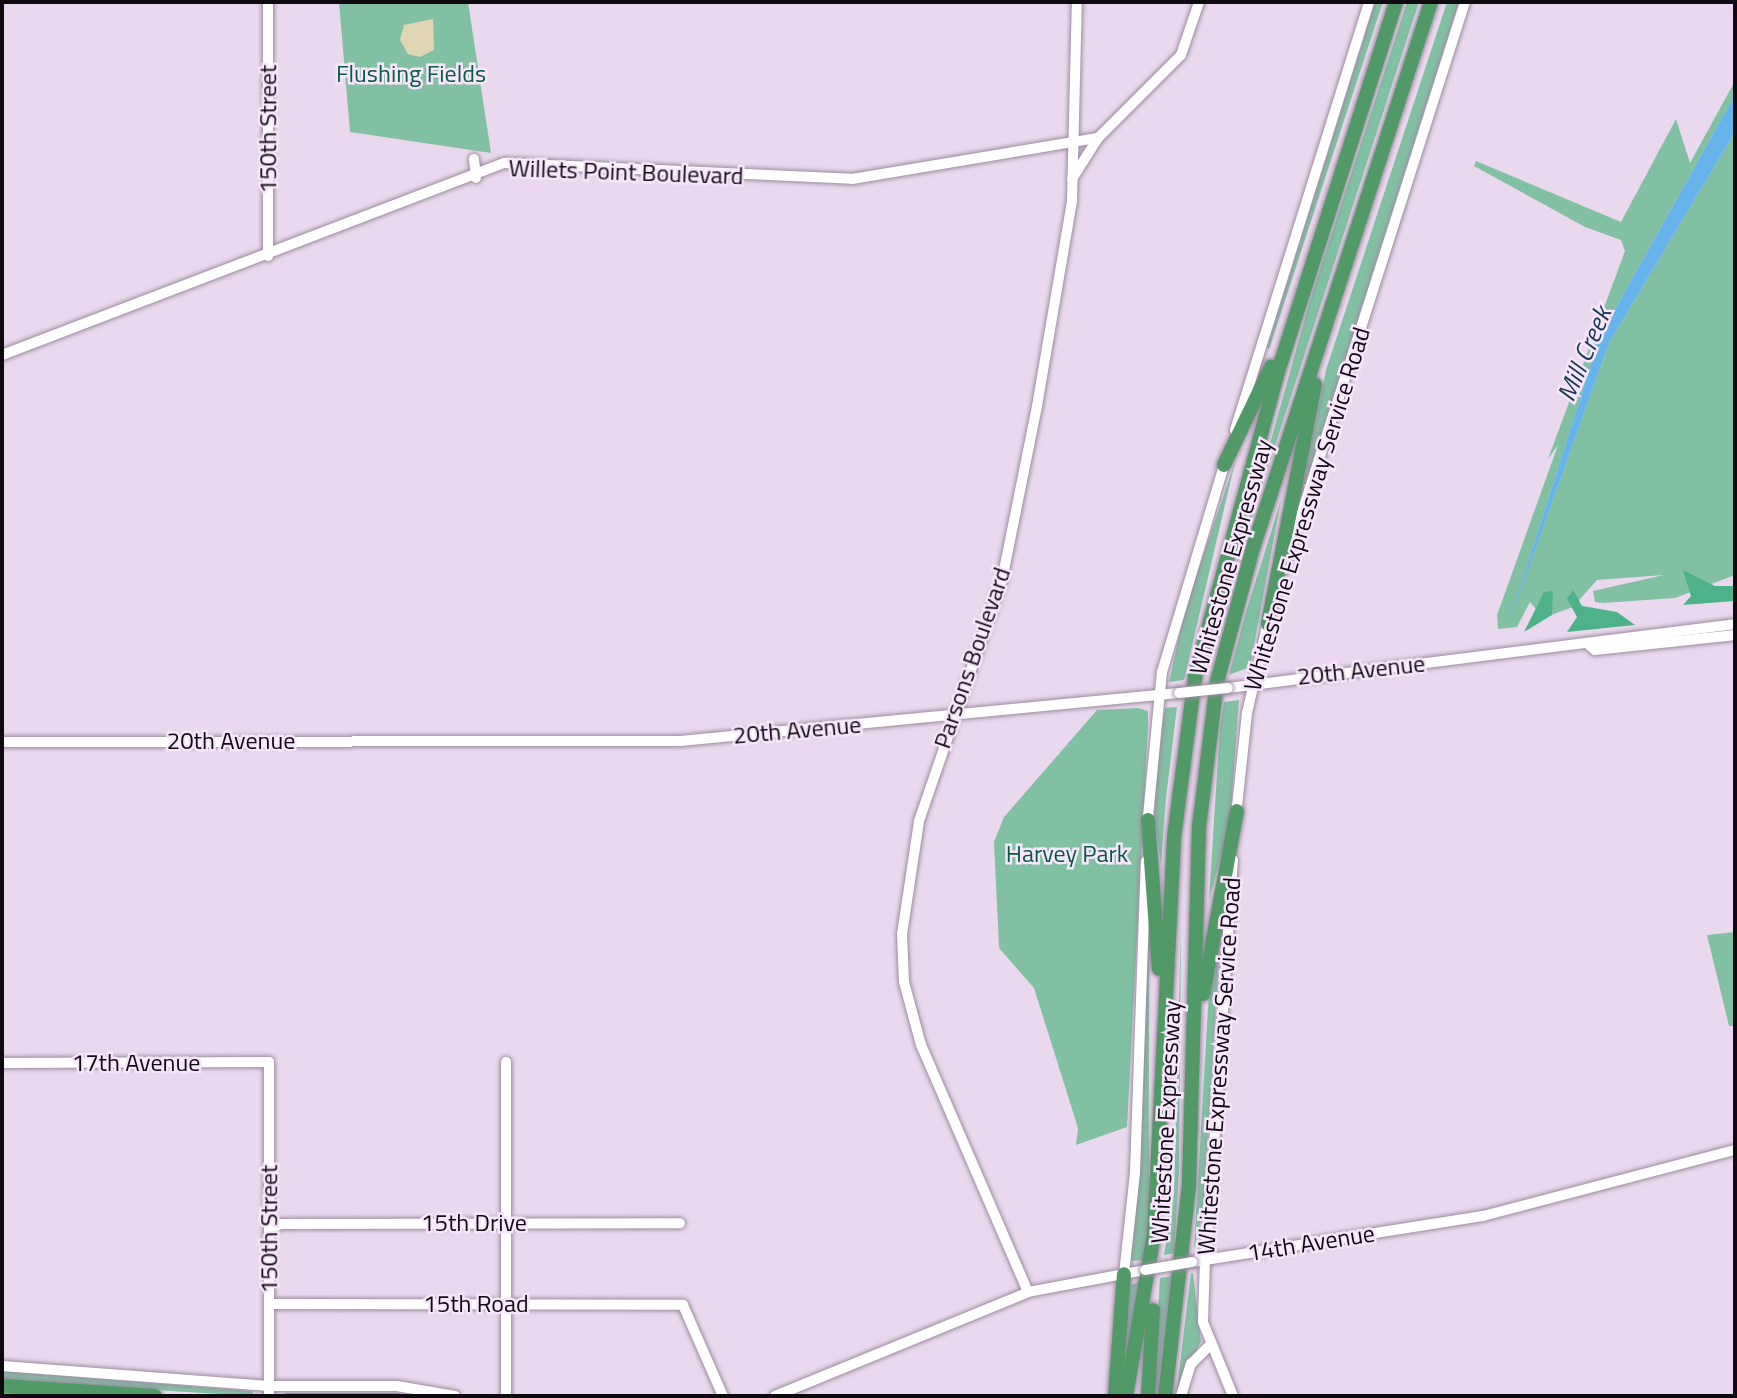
<!DOCTYPE html>
<html>
<head>
<meta charset="utf-8">
<style>
  body { margin:0 }
  #map { position:relative; width:1737px; height:1398px; overflow:hidden; background:#ead9ee; font-family:"Titillium Web",sans-serif }
  div>[style] { position:absolute }
  .green>* { inset:0; background:#82c0a4 }
  .forest>* { inset:0; background:#4db28a; transform-origin:0 0 }
  .sand>* { inset:0; background:#e0d6b1 }
  .water>* { inset:0; background:#67b3ec }
  .roads { filter:drop-shadow(0 0 2px #9b8b9f) drop-shadow(0 0 2px #9b8b9f) }
  .tertiary>* { height:10px; margin:-5px; padding:0 5px; transform-origin:5px; border-radius:5px; background:#fff }
  .secondary>* { height:10px; margin:-5px; padding:0 5px; transform-origin:5px; border-radius:5px; background:#fff }
  .motorway>* { height:14px; margin:-7px; padding:0 7px; transform-origin:7px; border-radius:7px; background:#519a68 }
  .bridges { filter:drop-shadow(0 0 2px #9b8b9f) drop-shadow(0 0 2px #9b8b9f) }
  .tertiary-bridge>* { height:10px; margin:-5px; padding:0 5px; transform-origin:5px; border-radius:5px; background:#fff }
  .secondary-bridge>* { height:10px; margin:-5px; padding:0 5px; transform-origin:5px; border-radius:5px; background:#fff }
  span { translate:-50% -50%; white-space:nowrap; text-align:center; line-height:1.15; -webkit-text-stroke:5px #f7e6fb; paint-order:stroke }
  .park-label { font-size:24px; color:#055a40 }
  .street-label { font-size:24px; color:#0f0910 }
  .water-label { font-size:26px; color:#193a52; font-style:italic }
  .frame { position:absolute; inset:0; border:4px solid #0f0910; pointer-events:none }
</style>
</head>
<body>
<div id="map">
  <div class="green">
    <i style="clip-path:polygon(339px 2px,468px 2px,491px 153px,350px 132px)"></i>
    <i style="clip-path:polygon(1375px 2px,1383px 2px,1269px 349px,1267px 347px)"></i>
    <i style="clip-path:polygon(1407px 2px,1419px 2px,1235px 569px,1310px 300px)"></i>
    <i style="clip-path:polygon(1447px 2px,1459px 2px,1297px 510px,1326px 370px)"></i>
    <i style="clip-path:polygon(1735px 81px,1735px 95px,1600px 336px,1511px 617px,1609px 343px,1735px 132px,1735px 575px,1675px 598px,1603px 603px,1595px 602px,1593px 591px,1664px 575px,1597px 580px,1573px 607px,1543px 618px,1530px 602px,1517px 627px,1498px 629px,1497px 615px,1558px 445px,1548px 459px,1625px 251px,1621px 240px,1585px 227px,1474px 166px,1476px 161px,1621px 222px,1676px 119px,1690px 163px)"></i>
    <i style="clip-path:polygon(1235px 462px,1184px 680px,1169px 682px,1185px 609px)"></i>
    <i style="clip-path:polygon(1281px 500px,1250px 667px,1229px 675px,1246px 612px)"></i>
    <i style="clip-path:polygon(1239px 700px,1230px 822px,1209px 900px,1220px 727px,1224px 702px)"></i>
    <i style="clip-path:polygon(1177px 707px,1166px 798px,1161px 865px,1154px 812px,1160px 735px,1165px 708px)"></i>
    <i style="clip-path:polygon(1138px 708px,1148px 711px,1148px 725px,1127px 1127px,1076px 1145px,1078px 1128px,1034px 988px,999px 948px,994px 842px,1004px 817px,1097px 710px)"></i>
    <i style="clip-path:polygon(1149px 922px,1149px 1236px,1143px 1260px,1129px 1261px)"></i>
    <i style="clip-path:polygon(1181px 924px,1179px 1172px,1174px 1253px,1164px 1255px,1174px 1195px)"></i>
    <i style="clip-path:polygon(1221px 924px,1203px 1211px,1194px 1250px,1209px 991px)"></i>
    <i style="clip-path:polygon(1735px 932px,1735px 1026px,1729px 1026px,1707px 935px)"></i>
    <i style="clip-path:polygon(1193px 1273px,1201px 1341px,1176px 1396px,1191px 1273px)"></i>
    <i style="clip-path:polygon(1172px 1276px,1157px 1396px,1153px 1396px,1160px 1278px)"></i>
    <i style="clip-path:polygon(1144px 1281px,1141px 1317px,1121px 1376px,1129px 1285px)"></i>
    <i style="clip-path:polygon(2px 1371px,252px 1391px,254px 1396px,2px 1381px)"></i>
  </div>
  <div class="forest">
    <i style="clip-path:polygon(1683px 570px,1715px 586px,1735px 586px,1735px 601px,1683px 605px,1691px 596px)"></i>
    <i style="clip-path:polygon(1573px 590px,1582px 606px,1617px 612px,1635px 625px,1567px 632px,1577px 617px,1567px 599px)"></i>
    <i style="clip-path:polygon(1553px 591px,1552px 615px,1524px 632px,1544px 592px)"></i>
    <i style="left:285px;top:1393px;width:115px;height:3px"></i>
  </div>
  <div class="sand">
    <i style="clip-path:polygon(433px 19px,434px 50px,420px 57px,408px 54px,400px 40px,404px 25px)"></i>
  </div>
  <div class="water">
    <i style="clip-path:polygon(1735px 95px,1735px 132px,1609px 343px,1508px 626px,1600px 336px)"></i>
  </div>
  <div class="roads">
    <div class="tertiary">
      <i style="left:268px;top:2px;width:254px;rotate:90deg"></i>
      <i style="left:474px;top:159px;width:19px;rotate:84deg"></i>
      <i style="left:1072px;top:179px;width:49px;rotate:-57.6deg"></i>
      <i style="left:1098px;top:138px;width:117px;rotate:-45deg"></i>
      <i style="left:1181px;top:55px;width:56px;rotate:-71.2deg"></i>
      <i style="left:2px;top:355px;width:537px;rotate:-20.93deg"></i>
      <i style="left:504px;top:163px;width:348px;rotate:2.6deg"></i>
      <i style="left:852px;top:179px;width:249px;rotate:-9.5deg"></i>
      <i style="left:1589px;top:645px;width:8px;rotate:40deg"></i>
      <i style="left:1595px;top:650px;width:141px;rotate:-6.1deg"></i>
      <i style="left:1228px;top:688px;width:511px;rotate:-7.19deg"></i>
      <i style="left:2px;top:742px;width:678px;rotate:-0.08deg"></i>
      <i style="left:680px;top:741px;width:501px;rotate:-5.49deg"></i>
      <i style="left:506px;top:1062px;width:334px;rotate:90deg"></i>
      <i style="left:2px;top:1063px;width:267px;rotate:-0.2deg"></i>
      <i style="left:269px;top:1062px;width:334px;rotate:90deg"></i>
      <i style="left:269px;top:1229px;width:13px;rotate:-23deg"></i>
      <i style="left:281px;top:1224px;width:399px;rotate:-0.1deg"></i>
      <i style="left:1028px;top:1292px;width:269px;rotate:-113.4deg"></i>
      <i style="left:921px;top:1045px;width:65px;rotate:-105.1deg"></i>
      <i style="left:904px;top:982px;width:48px;rotate:-92.4deg"></i>
      <i style="left:902px;top:934px;width:114px;rotate:-81.4deg"></i>
      <i style="left:919px;top:821px;width:255px;rotate:-71deg"></i>
      <i style="left:1002px;top:580px;width:177px;rotate:-78.6deg"></i>
      <i style="left:1037px;top:406px;width:208px;rotate:-80.3deg"></i>
      <i style="left:1072px;top:201px;width:199px;rotate:-88.6deg"></i>
      <i style="left:269px;top:1304px;width:414px;rotate:0.1deg"></i>
      <i style="left:683px;top:1305px;width:99px;rotate:66.3deg"></i>
      <i style="left:1181px;top:1396px;width:34px;rotate:-73deg"></i>
      <i style="left:1191px;top:1364px;width:28px;rotate:-45deg"></i>
      <i style="left:1233px;top:1396px;width:80px;rotate:-112.1deg"></i>
      <i style="left:1203px;top:1322px;width:62px;rotate:-88.2deg"></i>
      <i style="left:1205px;top:1260px;width:281px;rotate:-9deg"></i>
      <i style="left:1483px;top:1216px;width:260px;rotate:-14.7deg"></i>
    </div>
    <div class="secondary">
      <i style="left:1235px;top:430px;width:448px;rotate:-72.6deg"></i>
      <i style="left:1284px;top:569px;width:595px;rotate:-72.3deg"></i>
      <i style="left:1236px;top:816px;width:104px;rotate:-83.9deg"></i>
      <i style="left:1247px;top:713px;width:98px;rotate:-77deg"></i>
      <i style="left:1147px;top:827px;width:156px;rotate:-84.5deg"></i>
      <i style="left:1162px;top:672px;width:223px;rotate:-73.3deg"></i>
      <i style="left:1192px;top:1262px;width:13px;rotate:-9deg"></i>
      <i style="left:1205px;top:1260px;width:55px;rotate:-84.8deg"></i>
      <i style="left:1210px;top:1205px;width:346px;rotate:-86.2deg"></i>
      <i style="left:1124px;top:1274px;width:103px;rotate:-83.8deg"></i>
      <i style="left:1135px;top:1172px;width:311px;rotate:-88deg"></i>
      <i style="left:2px;top:1366px;width:268px;rotate:4.3deg"></i>
      <i style="left:269px;top:1386px;width:128px"></i>
      <i style="left:397px;top:1386px;width:59px;rotate:9.8deg"></i>
      <i style="left:775px;top:1396px;width:274px;rotate:-22.3deg"></i>
      <i style="left:1028px;top:1292px;width:119px;rotate:-10.6deg"></i>
    </div>
    <div class="motorway">
      <i style="left:1224px;top:465px;width:109px;rotate:-64.4deg"></i>
      <i style="left:1268px;top:624px;width:244px;rotate:-78.9deg"></i>
      <i style="left:1148px;top:820px;width:149px;rotate:85.8deg"></i>
      <i style="left:1203px;top:994px;width:186px;rotate:-79.5deg"></i>
      <i style="left:2px;top:1386px;width:153px;rotate:3.7deg"></i>
      <i style="left:1115px;top:1396px;width:122px;rotate:-85.8deg"></i>
      <i style="left:1126px;top:1396px;width:164px;rotate:-80.2deg"></i>
      <i style="left:1154px;top:1234px;width:398px;rotate:-87.1deg"></i>
      <i style="left:1174px;top:837px;width:161px;rotate:-82.5deg"></i>
      <i style="left:1195px;top:677px;width:310px;rotate:-74.8deg"></i>
      <i style="left:1276px;top:378px;width:395px;rotate:-72.3deg"></i>
      <i style="left:1148px;top:1396px;width:86px;rotate:-86.7deg"></i>
      <i style="left:1165px;top:1396px;width:212px;rotate:-83.5deg"></i>
      <i style="left:1189px;top:1185px;width:358px;rotate:-88.4deg"></i>
      <i style="left:1199px;top:827px;width:146px;rotate:-82.9deg"></i>
      <i style="left:1217px;top:682px;width:136px;rotate:-75deg"></i>
      <i style="left:1252px;top:551px;width:577px;rotate:-71.94deg"></i>
    </div>
  </div>
  <div class="bridges">
    <div class="tertiary-bridge">
      <i style="left:1179px;top:693px;width:49px;rotate:-5.8deg"></i>
    </div>
    <div class="secondary-bridge">
      <i style="left:1145px;top:1270px;width:48px;rotate:-9.7deg"></i>
    </div>
  </div>
  <div class="park-label">
    <span style="left:411px;top:74px">Flushing Fields</span>
    <span style="left:1067px;top:854px">Harvey Park</span>
  </div>
  <div class="street-label">
    <span style="left:268px;top:129px;rotate:-90deg">150th Street</span>
    <span style="left:626px;top:172px;rotate:2deg">Willets Point Boulevard</span>
    <span style="left:1307px;top:509px;rotate:-73deg">Whitestone Expressway Service Road</span>
    <span style="left:1231px;top:557px;rotate:-74deg">Whitestone Expressway</span>
    <span style="left:972px;top:658px;rotate:-71deg">Parsons Boulevard</span>
    <span style="left:1361px;top:670px;rotate:-6deg">20th Avenue</span>
    <span style="left:797px;top:730px;rotate:-5deg">20th Avenue</span>
    <span style="left:231px;top:741px">20th Avenue</span>
    <span style="left:136px;top:1063px">17th Avenue</span>
    <span style="left:1219px;top:1066px;rotate:-86deg">Whitestone Expressway Service Road</span>
    <span style="left:1166px;top:1122px;rotate:-87deg">Whitestone Expressway</span>
    <span style="left:474px;top:1223px">15th Drive</span>
    <span style="left:269px;top:1229px;rotate:-90deg">150th Street</span>
    <span style="left:1311px;top:1243px;rotate:-9deg">14th Avenue</span>
    <span style="left:476px;top:1304px">15th Road</span>
  </div>
  <div class="water-label">
    <span style="left:1584px;top:354px;rotate:-67deg">Mill Creek</span>
  </div>
  <div class="frame"></div>
</div>
</body>
</html>
